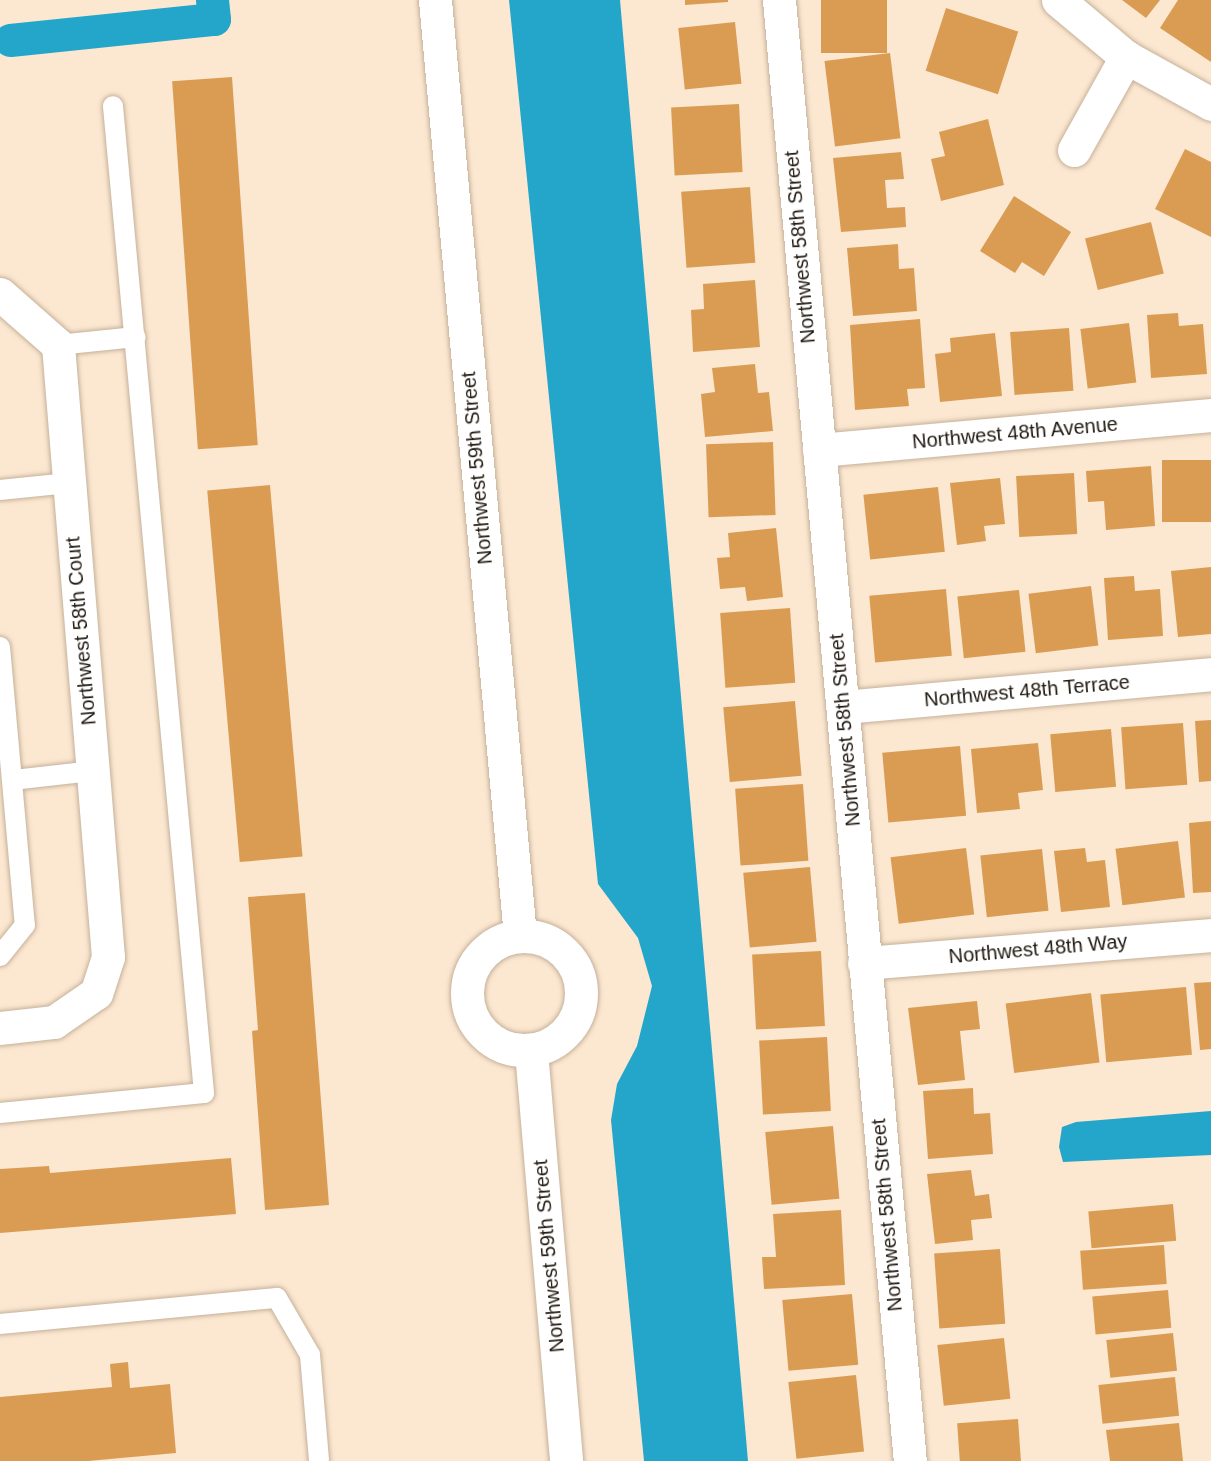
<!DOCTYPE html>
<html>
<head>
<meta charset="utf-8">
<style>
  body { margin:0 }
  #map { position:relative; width:1211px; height:1461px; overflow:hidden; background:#fce7d0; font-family:Arial,sans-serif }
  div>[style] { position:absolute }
  .water>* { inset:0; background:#24a5ca }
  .canal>* { height:33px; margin:-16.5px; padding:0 16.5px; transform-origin:16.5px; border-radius:16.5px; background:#24a5ca }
  .building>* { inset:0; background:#da9c52; transform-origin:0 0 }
  .roads { filter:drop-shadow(0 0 2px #c5b19b) drop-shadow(0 0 2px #c5b19b) }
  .service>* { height:20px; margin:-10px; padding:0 10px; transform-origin:10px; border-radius:10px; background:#fff }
  .minor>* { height:33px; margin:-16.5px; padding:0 16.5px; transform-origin:16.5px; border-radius:16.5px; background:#fff }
  .minor>.ring { margin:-16.5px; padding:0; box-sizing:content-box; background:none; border:33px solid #fff; border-radius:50% }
  span { translate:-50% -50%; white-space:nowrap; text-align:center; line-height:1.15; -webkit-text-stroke:4.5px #fff; paint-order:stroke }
  .street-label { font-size:20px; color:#201911 }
</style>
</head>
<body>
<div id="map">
  <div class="water">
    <i style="clip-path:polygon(509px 0,620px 0,748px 1461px,644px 1461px,611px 1120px,617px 1084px,637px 1046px,652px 986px,638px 938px,598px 884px)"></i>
    <i style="clip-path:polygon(1211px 1111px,1211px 1155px,1063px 1162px,1059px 1147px,1062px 1127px,1076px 1122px)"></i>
  </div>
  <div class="canal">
    <i style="left:10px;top:40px;width:205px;rotate:-5.9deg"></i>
    <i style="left:214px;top:19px;width:19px;rotate:-96deg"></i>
  </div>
  <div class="building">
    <i style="clip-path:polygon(685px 0,728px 0,728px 2px,685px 5px)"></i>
    <i style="left:821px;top:0;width:66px;height:53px"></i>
    <i style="clip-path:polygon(1122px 0,1160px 0,1146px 18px)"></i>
    <i style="clip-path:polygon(1178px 0,1211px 0,1211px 62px,1160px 28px)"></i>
    <i style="left:946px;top:8px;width:76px;height:66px;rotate:18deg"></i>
    <i style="left:735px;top:22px;width:62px;height:57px;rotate:84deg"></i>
    <i style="left:890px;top:53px;width:86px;height:66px;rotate:83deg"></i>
    <i style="left:232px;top:77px;width:369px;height:60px;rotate:86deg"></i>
    <i style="left:739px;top:104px;width:68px;height:68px;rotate:87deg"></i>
    <i style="clip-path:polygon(988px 119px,1004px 185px,941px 201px,931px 159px,945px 156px,939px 132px)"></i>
    <i style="clip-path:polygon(1185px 149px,1211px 162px,1211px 237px,1155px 209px)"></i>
    <i style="clip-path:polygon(901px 152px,904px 179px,885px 180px,887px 208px,905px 207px,906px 227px,841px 232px,833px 158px)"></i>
    <i style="left:750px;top:187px;width:76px;height:69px;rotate:86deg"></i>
    <i style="clip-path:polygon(1014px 196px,1071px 232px,1044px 276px,1022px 262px,1015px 273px,980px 251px)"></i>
    <i style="left:1151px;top:222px;width:53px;height:68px;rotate:76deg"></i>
    <i style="clip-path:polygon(898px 244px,899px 269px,914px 268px,917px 311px,853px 316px,847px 248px)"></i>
    <i style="clip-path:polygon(755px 280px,760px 347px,693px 352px,691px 310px,704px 309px,703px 284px)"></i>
    <i style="clip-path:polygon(1178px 313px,1179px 326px,1203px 324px,1207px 374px,1151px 378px,1147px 315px)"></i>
    <i style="clip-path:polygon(920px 319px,925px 388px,907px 389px,909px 406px,855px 410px,850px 325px)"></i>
    <i style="left:1129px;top:323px;width:60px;height:49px;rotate:83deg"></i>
    <i style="left:1069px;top:328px;width:63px;height:59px;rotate:86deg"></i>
    <i style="clip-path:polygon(995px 333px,1002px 396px,940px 402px,935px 354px,951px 352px,950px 338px)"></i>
    <i style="clip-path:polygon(755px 364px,758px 393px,769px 392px,773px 431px,705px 437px,701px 394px,715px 392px,712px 368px)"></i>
    <i style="left:773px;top:442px;width:73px;height:67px;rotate:88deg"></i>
    <i style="left:1211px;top:460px;width:62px;height:49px;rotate:90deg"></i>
    <i style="clip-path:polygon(1151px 466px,1155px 526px,1106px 530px,1104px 501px,1088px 502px,1086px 471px)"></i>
    <i style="left:1074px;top:473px;width:61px;height:58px;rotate:87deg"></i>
    <i style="clip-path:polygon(1000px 478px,1005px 524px,984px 526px,986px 541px,957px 545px,950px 483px)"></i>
    <i style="left:270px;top:485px;width:373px;height:63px;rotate:85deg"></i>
    <i style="left:938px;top:487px;width:65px;height:75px;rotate:84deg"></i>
    <i style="clip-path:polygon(776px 528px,783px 597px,747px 601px,745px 587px,720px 589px,717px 558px,730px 557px,728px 533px)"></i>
    <i style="clip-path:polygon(1211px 567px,1211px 634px,1178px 637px,1171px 571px)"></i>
    <i style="clip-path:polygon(1134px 576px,1135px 591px,1160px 589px,1163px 636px,1108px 640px,1104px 578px)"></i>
    <i style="left:1091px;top:586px;width:60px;height:63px;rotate:83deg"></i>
    <i style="left:946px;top:589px;width:67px;height:77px;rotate:85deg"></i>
    <i style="left:1019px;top:590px;width:62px;height:62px;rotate:84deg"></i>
    <i style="left:790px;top:608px;width:75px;height:70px;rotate:86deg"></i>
    <i style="left:795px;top:701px;width:75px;height:72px;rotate:85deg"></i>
    <i style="clip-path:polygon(1211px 720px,1211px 781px,1199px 782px,1195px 721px)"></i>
    <i style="left:1183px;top:723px;width:62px;height:62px;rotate:86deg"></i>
    <i style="left:1111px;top:729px;width:58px;height:61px;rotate:85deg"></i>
    <i style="clip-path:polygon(1038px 743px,1043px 790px,1018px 793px,1020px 809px,977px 813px,971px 749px)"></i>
    <i style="left:960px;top:746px;width:70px;height:78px;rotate:85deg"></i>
    <i style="left:803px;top:784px;width:77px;height:68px;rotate:86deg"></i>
    <i style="clip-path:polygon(1211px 821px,1211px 892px,1193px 893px,1189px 823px)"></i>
    <i style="left:1178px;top:841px;width:57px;height:63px;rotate:83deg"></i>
    <i style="left:966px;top:848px;width:67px;height:76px;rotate:83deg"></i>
    <i style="clip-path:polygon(1085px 848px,1087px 862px,1105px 860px,1110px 907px,1061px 912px,1054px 851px)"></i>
    <i style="left:1042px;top:849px;width:62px;height:62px;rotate:84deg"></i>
    <i style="left:810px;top:867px;width:75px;height:67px;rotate:85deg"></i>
    <i style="clip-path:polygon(305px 893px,329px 1205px,265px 1210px,252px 1031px,258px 1030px,248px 897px)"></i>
    <i style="left:821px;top:951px;width:75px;height:69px;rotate:87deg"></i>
    <i style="clip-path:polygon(1211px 982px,1211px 1049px,1200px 1050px,1194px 983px)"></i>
    <i style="left:1186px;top:987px;width:68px;height:86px;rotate:85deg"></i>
    <i style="left:1091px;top:993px;width:70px;height:86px;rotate:83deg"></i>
    <i style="clip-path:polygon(977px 1001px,980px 1029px,960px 1031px,965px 1080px,918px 1085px,908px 1008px)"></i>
    <i style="left:827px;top:1037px;width:74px;height:68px;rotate:87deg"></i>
    <i style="clip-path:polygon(973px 1088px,974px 1114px,990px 1113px,993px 1154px,928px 1159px,923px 1091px)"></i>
    <i style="left:833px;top:1126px;width:73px;height:68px;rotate:85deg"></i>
    <i style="clip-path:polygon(231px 1158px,236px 1214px,0 1233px,0 1169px,49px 1166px,50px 1173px)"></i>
    <i style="clip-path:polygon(971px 1170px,975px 1196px,989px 1194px,992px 1218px,971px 1220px,973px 1240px,935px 1244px,927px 1174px)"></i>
    <i style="left:1173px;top:1204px;width:37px;height:85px;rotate:85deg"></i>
    <i style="clip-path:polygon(841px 1210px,845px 1285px,764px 1289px,762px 1257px,776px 1257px,773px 1214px)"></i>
    <i style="left:1164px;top:1245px;width:39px;height:84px;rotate:86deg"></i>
    <i style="left:1000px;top:1249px;width:75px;height:66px;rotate:86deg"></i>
    <i style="left:1168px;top:1290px;width:38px;height:76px;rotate:85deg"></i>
    <i style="left:852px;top:1294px;width:71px;height:70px;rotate:85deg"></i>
    <i style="left:1173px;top:1333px;width:38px;height:67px;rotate:84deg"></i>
    <i style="left:1004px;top:1338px;width:61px;height:67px;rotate:84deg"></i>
    <i style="clip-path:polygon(128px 1362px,130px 1388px,170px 1384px,176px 1453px,88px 1461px,0 1461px,0 1397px,112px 1387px,110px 1364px)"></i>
    <i style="left:856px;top:1375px;width:77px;height:68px;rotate:84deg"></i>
    <i style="left:1175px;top:1377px;width:39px;height:77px;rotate:84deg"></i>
    <i style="left:1018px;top:1419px;width:42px;height:61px;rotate:86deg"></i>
    <i style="clip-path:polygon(1179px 1423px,1183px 1461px,1110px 1461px,1106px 1430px)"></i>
  </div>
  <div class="roads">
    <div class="service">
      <i style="left:58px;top:345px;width:78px;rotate:-5.9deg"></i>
      <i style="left:0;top:490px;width:69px;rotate:-5.8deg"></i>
      <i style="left:0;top:647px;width:279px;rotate:84.9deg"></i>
      <i style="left:25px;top:925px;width:40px;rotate:129deg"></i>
      <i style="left:13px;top:780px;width:80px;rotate:-6.5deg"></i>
      <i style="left:0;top:1113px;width:205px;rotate:-5.6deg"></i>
      <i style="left:204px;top:1093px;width:991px;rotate:-95.27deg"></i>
      <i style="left:0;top:1324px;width:278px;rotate:-5.4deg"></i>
      <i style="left:277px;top:1298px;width:66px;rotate:59.9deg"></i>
      <i style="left:310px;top:1355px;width:106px;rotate:85.1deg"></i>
    </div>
    <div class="minor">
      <i style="left:435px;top:0;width:940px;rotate:84.81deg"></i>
      <i style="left:779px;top:0;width:1467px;rotate:84.88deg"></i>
      <i style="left:1058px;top:0;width:89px;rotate:40deg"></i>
      <i style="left:1126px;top:57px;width:97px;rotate:28.9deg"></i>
      <i style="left:1074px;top:150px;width:107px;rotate:-60.8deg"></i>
      <i style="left:0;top:294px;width:77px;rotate:41.3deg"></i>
      <i style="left:58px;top:345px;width:614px;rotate:85.33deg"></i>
      <i style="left:108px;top:957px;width:38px;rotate:108deg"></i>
      <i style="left:96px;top:993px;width:51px;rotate:145.4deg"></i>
      <i style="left:54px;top:1022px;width:54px;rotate:173.7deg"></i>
      <i style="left:819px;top:450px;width:394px;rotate:-5.1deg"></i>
      <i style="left:843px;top:707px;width:369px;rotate:-5.1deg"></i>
      <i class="ring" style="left:467px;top:936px;width:81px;height:81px"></i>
      <i style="left:864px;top:963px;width:348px;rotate:-4.6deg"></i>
      <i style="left:531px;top:1051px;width:411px;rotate:85.1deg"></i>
    </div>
  </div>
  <div class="street-label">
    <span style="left:800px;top:247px;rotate:-95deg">Northwest 58th Street</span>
    <span style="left:1015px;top:433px;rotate:-5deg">Northwest 48th Avenue</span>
    <span style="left:477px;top:468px;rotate:-95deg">Northwest 59th Street</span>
    <span style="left:81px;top:631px;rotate:-95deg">Northwest 58th Court</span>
    <span style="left:1027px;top:691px;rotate:-5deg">Northwest 48th Terrace</span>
    <span style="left:845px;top:730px;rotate:-95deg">Northwest 58th Street</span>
    <span style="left:1038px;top:949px;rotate:-5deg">Northwest 48th Way</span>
    <span style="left:887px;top:1215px;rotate:-95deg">Northwest 58th Street</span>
    <span style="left:549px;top:1256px;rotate:-95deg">Northwest 59th Street</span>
  </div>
</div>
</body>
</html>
